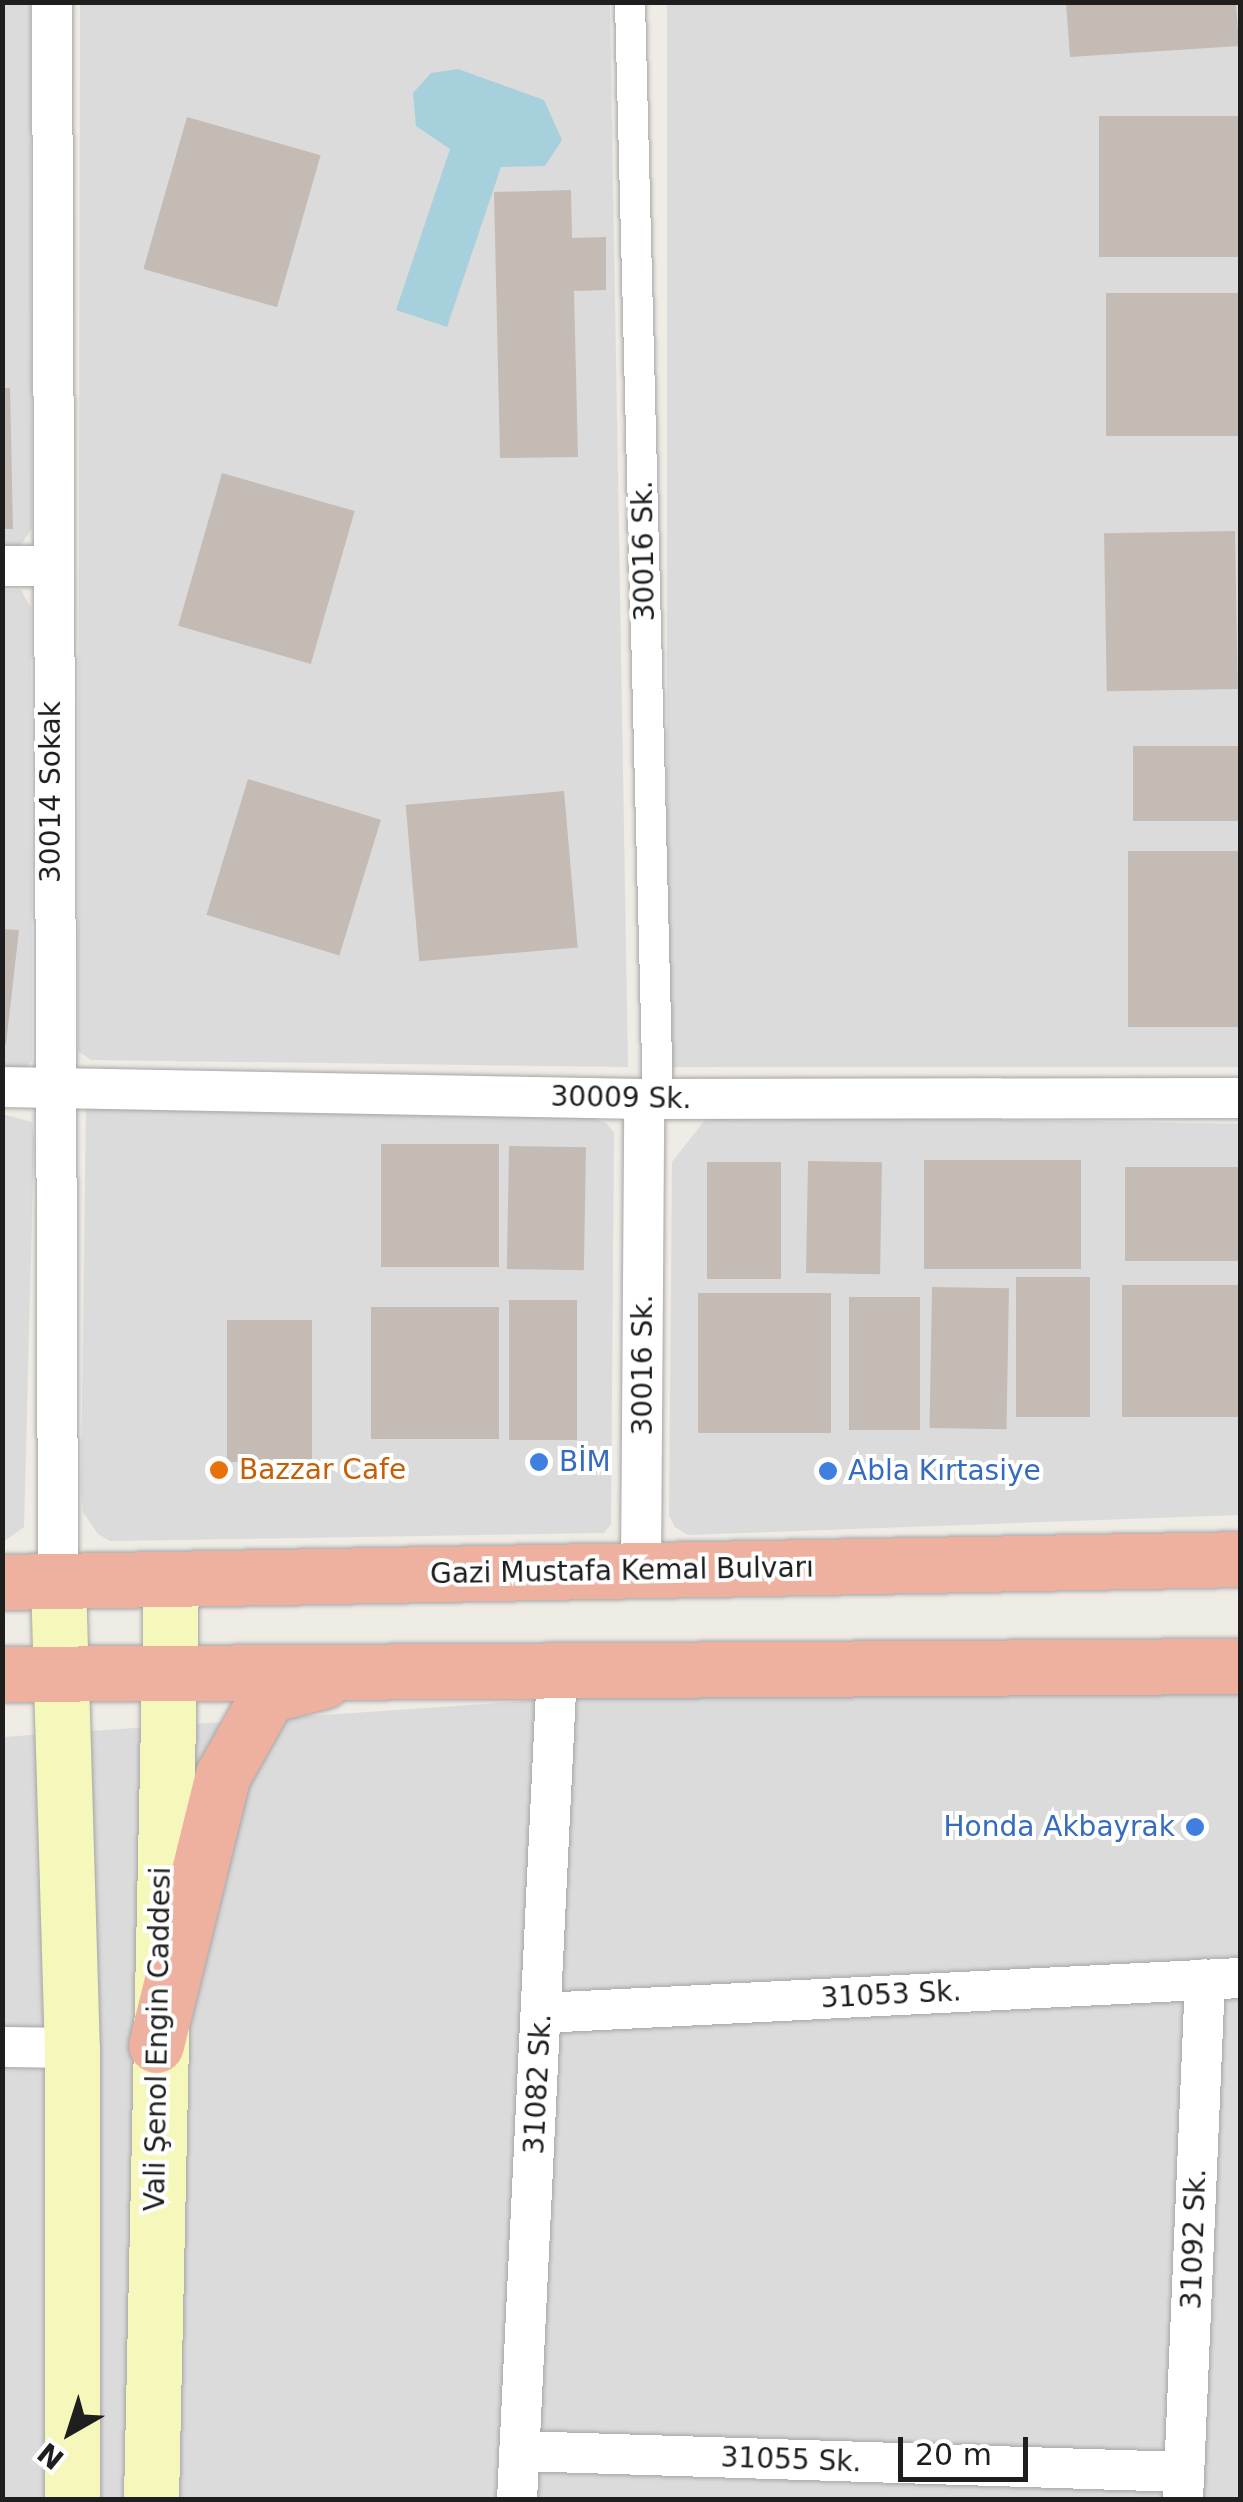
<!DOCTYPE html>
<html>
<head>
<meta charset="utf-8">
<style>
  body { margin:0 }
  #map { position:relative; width:1243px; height:2502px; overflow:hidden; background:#efebe5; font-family:"DejaVu Sans",sans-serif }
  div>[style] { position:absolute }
  .residential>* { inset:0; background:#dcdbdb; transform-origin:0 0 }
  .water>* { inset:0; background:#a6d0dc }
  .building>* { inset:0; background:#c4bbb4; transform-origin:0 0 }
  .roads { filter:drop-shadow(0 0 2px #a5a5a5) drop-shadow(0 0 2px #a5a5a5) }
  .pedestrian>* { height:30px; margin:-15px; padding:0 15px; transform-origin:15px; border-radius:15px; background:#fff }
  .minor>* { height:40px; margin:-20px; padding:0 20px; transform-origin:20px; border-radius:20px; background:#fff }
  .secondary>* { height:55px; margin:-27.5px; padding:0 27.5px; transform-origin:27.5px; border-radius:27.5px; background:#f5f8ba }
  .trunk>* { height:55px; margin:-27.5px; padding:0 27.5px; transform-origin:27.5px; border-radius:27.5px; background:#eeb09f }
  .dots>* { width:28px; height:28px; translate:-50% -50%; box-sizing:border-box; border:5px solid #fff; border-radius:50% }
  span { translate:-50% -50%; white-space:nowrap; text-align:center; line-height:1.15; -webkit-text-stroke:8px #fff; paint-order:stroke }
  .street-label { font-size:28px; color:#1e1e1e }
  .shop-label { font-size:28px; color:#366cbe }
  .left { translate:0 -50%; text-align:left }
  .right { translate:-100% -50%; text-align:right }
  .food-label { font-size:28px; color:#c56008 }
  .frame { position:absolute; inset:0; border:5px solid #1e1e1e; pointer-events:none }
  .north { position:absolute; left:20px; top:2382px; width:100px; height:100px; -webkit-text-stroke:8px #fff; paint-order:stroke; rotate:219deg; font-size:28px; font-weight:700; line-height:40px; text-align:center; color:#1e1e1e }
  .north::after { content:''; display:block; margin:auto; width:35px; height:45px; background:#1e1e1e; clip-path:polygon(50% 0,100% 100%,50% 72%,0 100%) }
  .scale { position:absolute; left:898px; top:2437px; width:130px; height:45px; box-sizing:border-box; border:5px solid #1e1e1e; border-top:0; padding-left:12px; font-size:30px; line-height:35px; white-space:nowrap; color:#1e1e1e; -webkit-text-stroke:8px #fff; paint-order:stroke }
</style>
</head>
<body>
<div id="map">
  <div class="residential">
    <i style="clip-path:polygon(3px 3px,30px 3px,32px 528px,19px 548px,3px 548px)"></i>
    <i style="clip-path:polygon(80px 3px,610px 3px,628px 1067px,91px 1060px,78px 1051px)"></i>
    <i style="left:667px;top:3px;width:573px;height:1064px"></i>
    <i style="clip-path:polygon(2px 590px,21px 590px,31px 608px,32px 1060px,26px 1068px,2px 1069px)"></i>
    <i style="clip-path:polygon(86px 1107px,590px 1116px,606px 1123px,614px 1133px,611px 1524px,604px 1533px,110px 1541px,98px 1534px,83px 1512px,81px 1489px)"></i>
    <i style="clip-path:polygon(2px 1114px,32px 1122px,34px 1139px,24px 1527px,3px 1542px)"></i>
    <i style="clip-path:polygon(709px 1115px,1240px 1124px,1240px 1515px,688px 1535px,675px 1527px,669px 1516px,672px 1162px)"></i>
    <i style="clip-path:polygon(1240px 1683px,1240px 2499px,3px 2500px,3px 1737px,601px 1696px)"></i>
  </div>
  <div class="water">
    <i style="clip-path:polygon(458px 69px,544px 100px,562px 140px,545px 166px,501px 167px,447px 327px,396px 310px,450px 149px,416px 126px,413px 93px,431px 73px)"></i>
  </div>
  <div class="building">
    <i style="clip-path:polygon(1066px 2px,1236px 2px,1239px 46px,1070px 57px)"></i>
    <i style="left:1240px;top:116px;width:141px;height:141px;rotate:90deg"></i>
    <i style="left:187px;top:117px;width:139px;height:158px;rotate:16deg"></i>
    <i style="clip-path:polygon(571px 190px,572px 238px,606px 237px,606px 290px,574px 291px,578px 457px,500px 458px,494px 192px)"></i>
    <i style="left:1240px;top:293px;width:143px;height:134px;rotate:90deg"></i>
    <i style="clip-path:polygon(2px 388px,10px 388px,13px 529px,2px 529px)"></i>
    <i style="left:222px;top:473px;width:138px;height:159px;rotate:16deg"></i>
    <i style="left:1235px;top:531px;width:158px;height:131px;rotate:89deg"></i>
    <i style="left:1240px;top:746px;width:75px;height:107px;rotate:90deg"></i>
    <i style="left:248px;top:779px;width:139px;height:142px;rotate:17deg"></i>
    <i style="left:564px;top:791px;width:157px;height:159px;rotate:85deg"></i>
    <i style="left:1240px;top:851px;width:176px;height:112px;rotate:90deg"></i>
    <i style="clip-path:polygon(2px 929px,19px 930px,6px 1044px,2px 1044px)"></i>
    <i style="left:499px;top:1144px;width:123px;height:118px;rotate:90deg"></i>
    <i style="left:509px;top:1146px;width:77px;height:123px;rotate:1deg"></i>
    <i style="left:924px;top:1160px;width:157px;height:109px"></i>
    <i style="left:808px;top:1161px;width:74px;height:112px;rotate:1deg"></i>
    <i style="left:707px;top:1162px;width:74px;height:117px"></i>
    <i style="left:1125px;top:1167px;width:115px;height:94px"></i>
    <i style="left:1016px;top:1277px;width:74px;height:140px"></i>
    <i style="left:1122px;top:1285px;width:118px;height:132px"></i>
    <i style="left:932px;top:1287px;width:77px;height:141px;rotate:1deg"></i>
    <i style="left:698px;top:1293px;width:133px;height:140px"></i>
    <i style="left:849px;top:1297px;width:71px;height:133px"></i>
    <i style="left:509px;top:1300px;width:68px;height:140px"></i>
    <i style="left:371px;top:1307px;width:128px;height:132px"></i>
    <i style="left:227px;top:1320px;width:85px;height:142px"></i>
  </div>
  <div class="roads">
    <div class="pedestrian">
      <i style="left:630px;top:2px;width:1097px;rotate:88.54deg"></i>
    </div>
    <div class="minor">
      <i style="left:52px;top:2px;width:1579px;rotate:89.78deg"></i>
      <i style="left:2px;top:566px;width:48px"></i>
      <i style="left:2px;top:1087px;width:642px;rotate:1.07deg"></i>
      <i style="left:644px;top:1099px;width:596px;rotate:-0.1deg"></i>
      <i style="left:641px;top:1570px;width:471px;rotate:-89.6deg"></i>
      <i style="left:542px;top:2013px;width:699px;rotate:-2.87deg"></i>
      <i style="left:2px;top:2047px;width:70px;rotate:0.8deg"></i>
      <i style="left:519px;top:2451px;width:665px;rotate:1.81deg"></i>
      <i style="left:517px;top:2500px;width:832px;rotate:-87.24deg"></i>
      <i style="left:1183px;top:2500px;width:521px;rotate:-87.58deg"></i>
    </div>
    <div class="secondary">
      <i style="left:58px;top:1581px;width:467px;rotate:88.3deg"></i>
      <i style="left:72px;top:2048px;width:452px;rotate:90deg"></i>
      <i style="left:151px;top:2500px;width:920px;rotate:-88.75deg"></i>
    </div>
    <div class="trunk">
      <i style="left:2px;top:1582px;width:1238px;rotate:-1.06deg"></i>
      <i style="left:2px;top:1674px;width:1238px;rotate:-0.37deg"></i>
      <i style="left:156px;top:2045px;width:278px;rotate:-76.1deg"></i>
      <i style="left:223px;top:1775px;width:92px;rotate:-60.6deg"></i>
      <i style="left:268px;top:1695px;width:57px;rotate:-14.3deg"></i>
    </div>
  </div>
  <div class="dots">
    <i style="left:539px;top:1462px;background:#3f7fe0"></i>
    <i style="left:219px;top:1470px;background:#e8710a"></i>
    <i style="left:828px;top:1471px;background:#3f7fe0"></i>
    <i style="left:1195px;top:1827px;background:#3f7fe0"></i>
  </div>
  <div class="street-label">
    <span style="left:644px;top:551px;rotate:-91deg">30016 Sk.</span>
    <span style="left:51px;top:792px;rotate:-90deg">30014 Sokak</span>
    <span style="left:621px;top:1098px;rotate:1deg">30009 Sk.</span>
    <span style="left:643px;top:1365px;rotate:-90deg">30016 Sk.</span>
    <span style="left:622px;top:1571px;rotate:-1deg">Gazi Mustafa Kemal Bulvarı</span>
    <span style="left:891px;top:1995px;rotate:-3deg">31053 Sk.</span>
    <span style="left:158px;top:2039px;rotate:-89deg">Vali Şenol Engin Caddesi</span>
    <span style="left:538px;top:2084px;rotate:-87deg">31082 Sk.</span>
    <span style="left:1194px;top:2239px;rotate:-88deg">31092 Sk.</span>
    <span style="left:791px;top:2460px;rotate:2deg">31055 Sk.</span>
  </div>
  <div class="shop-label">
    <span class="left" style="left:559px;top:1462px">BİM</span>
    <span class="left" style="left:848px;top:1471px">Abla Kırtasiye</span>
    <span class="right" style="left:1175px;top:1827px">Honda Akbayrak</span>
  </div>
  <div class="food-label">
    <span class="left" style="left:239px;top:1470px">Bazzar Cafe</span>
  </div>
  <div class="frame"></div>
  <div class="north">N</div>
  <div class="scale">20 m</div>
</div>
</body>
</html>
